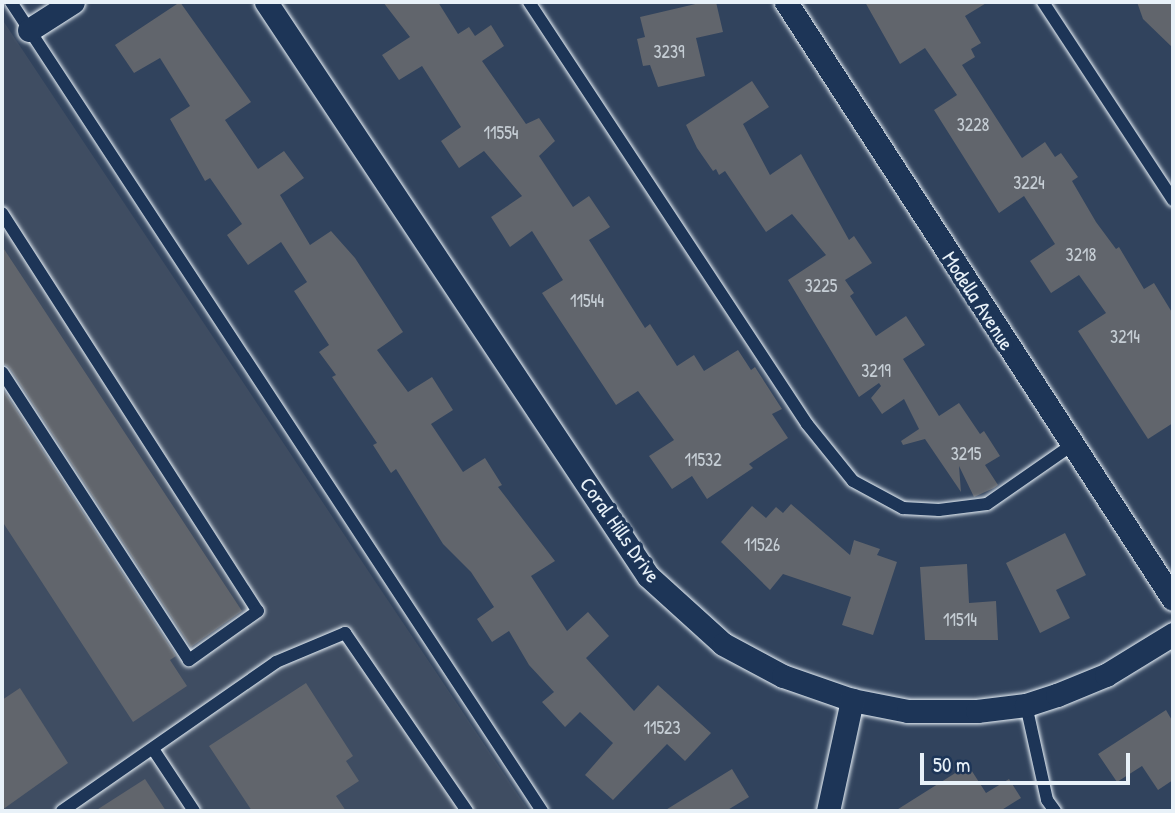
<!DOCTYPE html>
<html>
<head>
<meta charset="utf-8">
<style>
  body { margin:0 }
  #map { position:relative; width:1175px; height:813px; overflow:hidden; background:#31435d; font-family:"Patrick Hand",sans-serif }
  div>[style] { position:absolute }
  .built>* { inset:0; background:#3f4d62 }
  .building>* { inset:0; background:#61656c }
  .roads { filter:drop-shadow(0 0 2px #e8f1f8) drop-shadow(0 0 2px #e8f1f8) }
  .service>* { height:12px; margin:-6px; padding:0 6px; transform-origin:6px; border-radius:6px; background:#1d3557 }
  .minor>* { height:23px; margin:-11.5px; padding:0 11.5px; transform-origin:11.5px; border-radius:11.5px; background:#1d3557 }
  span { translate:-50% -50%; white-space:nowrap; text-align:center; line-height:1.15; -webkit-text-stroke:7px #1d3557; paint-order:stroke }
  .number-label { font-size:18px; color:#c6ced5 }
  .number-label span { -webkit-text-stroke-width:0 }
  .street-label { font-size:21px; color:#e8f1f8 }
  .frame { position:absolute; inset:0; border:4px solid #e8f1f8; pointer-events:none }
  .scale { position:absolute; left:920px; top:753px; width:210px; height:32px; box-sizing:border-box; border:4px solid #e8f1f8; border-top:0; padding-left:9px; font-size:21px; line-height:24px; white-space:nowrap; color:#e8f1f8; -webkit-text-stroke:5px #1d3557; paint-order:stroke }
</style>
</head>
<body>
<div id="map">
  <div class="built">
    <i style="clip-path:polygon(2px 19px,375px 581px,529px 811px,2px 811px)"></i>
  </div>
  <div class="building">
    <i style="clip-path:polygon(180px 2px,251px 102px,225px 120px,258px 169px,284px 151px,304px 178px,280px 195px,310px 245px,331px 231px,355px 258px,403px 332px,377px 350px,408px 392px,432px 377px,453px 410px,431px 424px,463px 472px,485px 458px,502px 485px,498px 487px,555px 561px,531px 576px,567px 631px,588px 612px,609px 636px,586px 658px,634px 711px,658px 685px,711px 733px,685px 761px,667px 744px,613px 800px,585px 775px,613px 743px,580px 712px,565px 727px,542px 702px,554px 692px,529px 665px,509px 631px,492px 642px,477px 619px,494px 607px,471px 572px,443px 544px,396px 469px,391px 473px,373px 445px,377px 443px,332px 377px,336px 375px,319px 352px,329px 345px,294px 291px,307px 282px,281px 242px,248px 265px,227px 235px,242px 224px,210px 178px,205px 181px,170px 119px,190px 106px,160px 58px,134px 73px,115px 45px)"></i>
    <i style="clip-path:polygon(383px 2px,438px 2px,458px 34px,469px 27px,475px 36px,491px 25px,504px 46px,482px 61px,526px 124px,539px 118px,555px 141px,539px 156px,573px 207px,589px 196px,610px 227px,589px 240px,645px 328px,650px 324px,677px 366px,694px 355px,704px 371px,738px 350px,751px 370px,755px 367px,782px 409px,772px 414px,788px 438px,749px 464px,753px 468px,707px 499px,692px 476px,672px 489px,649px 456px,674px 440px,638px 391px,616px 405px,542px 293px,563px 280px,532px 231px,510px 247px,491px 217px,522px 196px,484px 151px,459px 168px,441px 141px,461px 127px,422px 66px,399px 80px,382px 55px,410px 37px)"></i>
    <i style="clip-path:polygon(704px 2px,716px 2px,723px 32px,696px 38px,705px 76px,658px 87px,650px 65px,643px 66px,637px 39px,645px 37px,640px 17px)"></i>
    <i style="clip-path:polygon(865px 2px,988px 2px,965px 16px,981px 43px,971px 49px,975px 57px,962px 65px,1022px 158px,1045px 142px,1055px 157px,1061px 153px,1078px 177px,1072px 181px,1096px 222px,1116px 249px,1119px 247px,1144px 289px,1154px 283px,1173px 314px,1173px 423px,1148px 439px,1078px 331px,1106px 313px,1079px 275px,1051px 293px,1030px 261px,1055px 244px,1024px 196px,999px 213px,934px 110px,957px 95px,925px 48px,900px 64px)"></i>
    <i style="clip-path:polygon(1137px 2px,1173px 2px,1173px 48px,1143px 19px)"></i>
    <i style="clip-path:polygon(752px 81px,769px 107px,743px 124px,770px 175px,801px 154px,849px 240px,854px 236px,872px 263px,845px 280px,854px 293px,850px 296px,876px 336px,906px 316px,925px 345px,903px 359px,939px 416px,959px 403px,980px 434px,984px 431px,1000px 456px,985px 465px,998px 485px,994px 488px,974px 497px,959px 466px,961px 492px,925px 439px,903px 445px,901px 441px,919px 429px,904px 399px,882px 414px,871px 398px,881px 386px,879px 383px,859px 397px,788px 280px,826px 255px,792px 214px,766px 232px,725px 171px,719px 175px,716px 169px,713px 171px,697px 148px,686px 125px)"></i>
    <i style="clip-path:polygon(2px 246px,242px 611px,191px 647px,9px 367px,2px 363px)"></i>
    <i style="clip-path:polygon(2px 388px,176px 656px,170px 660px,187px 686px,133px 722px,2px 521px)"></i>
    <i style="clip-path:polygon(791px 504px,850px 555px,854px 540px,880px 549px,877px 555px,897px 562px,873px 635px,842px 625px,851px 597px,783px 574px,770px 590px,721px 542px,752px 506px,766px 518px,776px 507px,783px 513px)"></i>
    <i style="clip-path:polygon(1065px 533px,1086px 575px,1056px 590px,1070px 618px,1040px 633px,1006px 563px)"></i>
    <i style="clip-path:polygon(967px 564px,969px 603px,996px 601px,998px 640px,925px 640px,920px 567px)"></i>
    <i style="clip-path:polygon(306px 683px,353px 756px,346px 761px,359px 781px,336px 796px,346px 811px,252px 811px,209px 746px)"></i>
    <i style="clip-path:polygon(20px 688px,68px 763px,2px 810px,2px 700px)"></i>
    <i style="clip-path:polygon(1166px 710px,1173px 722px,1173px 780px,1158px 790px,1142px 766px,1117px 782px,1098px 754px)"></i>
    <i style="clip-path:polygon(968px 765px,986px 793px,1009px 779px,1021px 798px,1000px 811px,895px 811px)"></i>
    <i style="clip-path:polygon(732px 769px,749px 797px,726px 811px,664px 811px)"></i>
    <i style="clip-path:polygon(145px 779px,166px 811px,95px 811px)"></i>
  </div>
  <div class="roads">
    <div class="service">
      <i style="left:11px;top:2px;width:968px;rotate:56.72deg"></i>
      <i style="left:529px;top:2px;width:505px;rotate:56.62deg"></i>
      <i style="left:807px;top:424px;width:73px;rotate:51.1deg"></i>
      <i style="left:853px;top:481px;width:57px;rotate:28.4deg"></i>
      <i style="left:903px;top:508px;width:36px;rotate:3deg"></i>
      <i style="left:939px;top:510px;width:48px;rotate:-7.1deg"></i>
      <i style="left:987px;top:504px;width:103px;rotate:-34.8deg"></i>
      <i style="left:1043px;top:2px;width:237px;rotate:56.7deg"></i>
      <i style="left:2px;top:213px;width:473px;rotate:57.3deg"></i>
      <i style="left:258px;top:611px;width:85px;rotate:144.6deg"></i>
      <i style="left:189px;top:660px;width:343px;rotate:-123deg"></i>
      <i style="left:1026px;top:705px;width:97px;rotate:77.5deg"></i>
      <i style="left:1047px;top:800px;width:14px;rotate:54deg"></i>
      <i style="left:153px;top:749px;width:74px;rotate:56.5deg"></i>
      <i style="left:62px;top:811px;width:261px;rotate:-34.8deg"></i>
      <i style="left:276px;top:662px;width:75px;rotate:-22.8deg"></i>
      <i style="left:345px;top:633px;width:216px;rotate:55.6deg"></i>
    </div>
    <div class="minor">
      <i style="left:266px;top:2px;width:689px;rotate:56.36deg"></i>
      <i style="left:648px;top:576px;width:101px;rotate:42.2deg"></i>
      <i style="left:723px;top:644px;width:68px;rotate:28.1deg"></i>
      <i style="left:783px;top:676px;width:73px;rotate:19.2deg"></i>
      <i style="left:852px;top:700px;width:57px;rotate:11.1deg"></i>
      <i style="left:908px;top:711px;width:69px"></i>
      <i style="left:977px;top:711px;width:49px;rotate:-7deg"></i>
      <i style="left:1026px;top:705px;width:33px;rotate:-18deg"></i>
      <i style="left:1057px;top:695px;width:53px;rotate:-22.2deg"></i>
      <i style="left:1106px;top:675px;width:79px;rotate:-31.5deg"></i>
      <i style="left:786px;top:2px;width:711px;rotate:57.05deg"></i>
      <i style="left:29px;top:30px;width:52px;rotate:-32.5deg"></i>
      <i style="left:828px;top:811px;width:114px;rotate:-77.8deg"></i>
    </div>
  </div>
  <div class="number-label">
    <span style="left:669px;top:52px">3239</span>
    <span style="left:973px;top:125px">3228</span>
    <span style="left:501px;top:133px">11554</span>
    <span style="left:1029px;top:183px">3224</span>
    <span style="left:1081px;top:255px">3218</span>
    <span style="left:821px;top:286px">3225</span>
    <span style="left:587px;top:301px">11544</span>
    <span style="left:1125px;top:337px">3214</span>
    <span style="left:876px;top:371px">3219</span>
    <span style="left:966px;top:454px">3215</span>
    <span style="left:703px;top:460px">11532</span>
    <span style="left:762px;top:545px">11526</span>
    <span style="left:960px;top:620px">11514</span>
    <span style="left:662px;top:728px">11523</span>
  </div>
  <div class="street-label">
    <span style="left:978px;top:301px;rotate:57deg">Modella Avenue</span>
    <span style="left:620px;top:530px;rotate:55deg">Coral Hills Drive</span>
  </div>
  <div class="frame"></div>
  <div class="scale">50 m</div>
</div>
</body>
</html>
